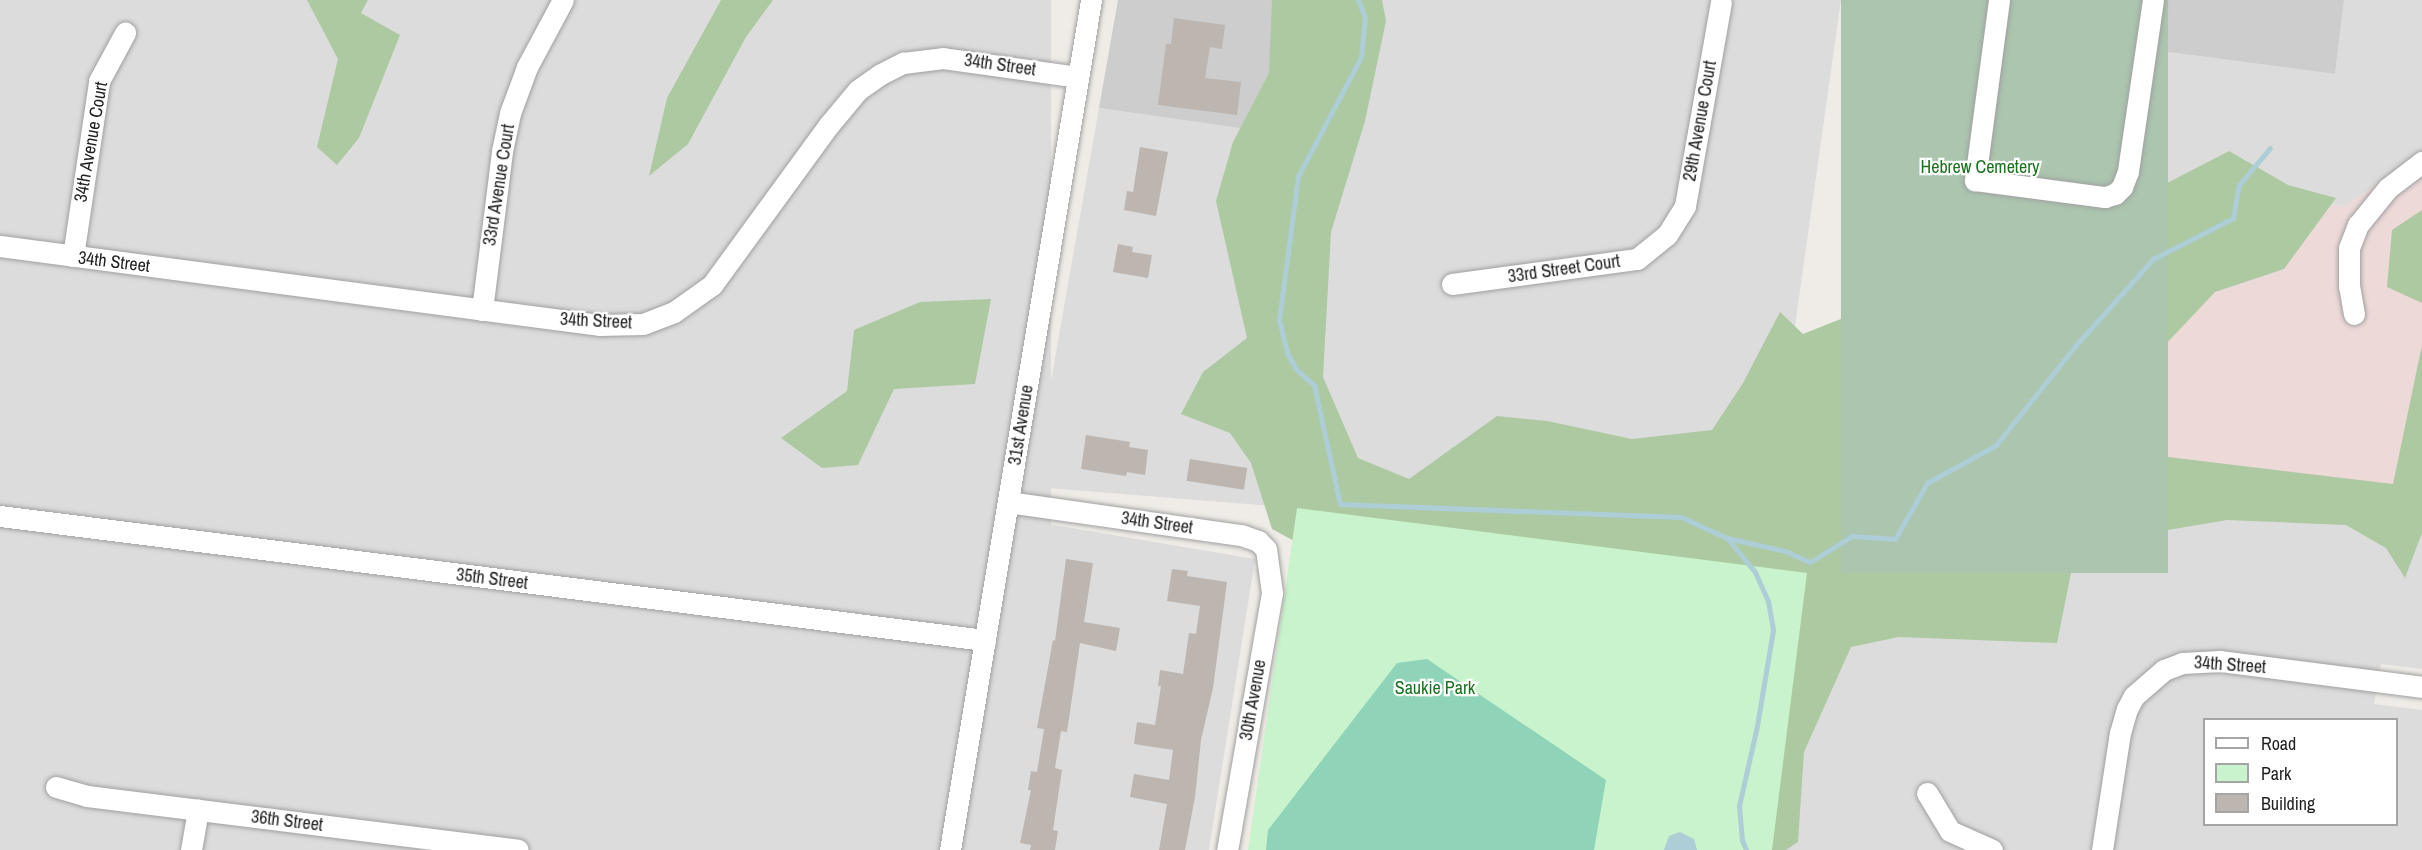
<!DOCTYPE html>
<html>
<head>
<meta charset="utf-8">
<style>
  body { margin:0 }
  #map { position:relative; width:2422px; height:850px; overflow:hidden; background:#efece7; font-family:"Archivo Narrow",sans-serif }
  div>[style] { position:absolute }
  .residential>* { inset:0; background:#dddcdc; transform-origin:0 0 }
  .commercial>* { inset:0; background:#edd9d8 }
  .religious>* { inset:0; background:#cdcdcd }
  .forest>* { inset:0; background:#acc9a1 }
  .cemetery>* { inset:0; background:#abc5ae; transform-origin:0 0 }
  .park>* { inset:0; background:#c9f3cc }
  .pitch>* { inset:0; background:#8fd4b9 }
  .water>* { inset:0; background:#adcdd7 }
  .stream>* { height:5px; margin:-2.5px; padding:0 2.5px; transform-origin:2.5px; border-radius:2.5px; background:#adcdd7 }
  .building>* { inset:0; background:#bcb5b0; transform-origin:0 0 }
  .roads { filter:drop-shadow(0 0 2px #a0a0a0) drop-shadow(0 0 2px #a0a0a0) }
  .minor>* { height:21px; margin:-10.5px; padding:0 10.5px; transform-origin:10.5px; border-radius:10.5px; background:#fff }
  span { translate:-50% -50%; white-space:nowrap; text-align:center; line-height:1.15; -webkit-text-stroke:4.5px #fff; paint-order:stroke }
  .street-label { font-size:18px; color:#1f1f1f }
  .park-label { font-size:18px; color:#1a7120 }
  .legend { position:absolute; left:2203px; top:718px; width:195px; height:108px; box-sizing:border-box; background:#fff; border:2px solid #a5a5a5; margin:0; padding:8px 10px; list-style:none; font-size:18px; color:#1f1f1f }
  .legend li { display:flex; align-items:center; gap:12px; height:30px }
  .legend b { width:30px; border:2px solid #a5a5a5 }
</style>
</head>
<body>
<div id="map">
  <div class="residential">
    <i style="left:0;top:0;width:1051px;height:850px"></i>
    <i style="clip-path:polygon(1340px 0,1841px 0,1761px 567px,1297px 508px,1048px 488px,1035px 472px,1099px 108px,1308px 138px)"></i>
    <i style="clip-path:polygon(2344px 0,2422px 0,2422px 151px,2346px 206px,2141px 184px,2161px 51px,2335px 74px)"></i>
    <i style="clip-path:polygon(evenodd,2422px 380px,2422px 669px,2381px 664px,2374px 704px,2422px 710px,2422px 850px,1772px 850px,1807px 573px,2100px 451px,2422px 380px,2204px 720px,2396px 720px,2396px 824px,2204px 824px,2204px 720px)"></i>
    <i style="clip-path:polygon(1042px 523px,1255px 559px,1209px 850px,977px 850px,1028px 531px)"></i>
  </div>
  <div class="commercial">
    <i style="clip-path:polygon(2422px 151px,2422px 380px,2406px 497px,2100px 451px,2141px 184px,2346px 206px)"></i>
  </div>
  <div class="religious">
    <i style="clip-path:polygon(1118px 0,1340px 0,1308px 138px,1099px 108px)"></i>
    <i style="clip-path:polygon(2168px 0,2344px 0,2335px 74px,2161px 51px)"></i>
  </div>
  <div class="forest">
    <i style="clip-path:polygon(307px 0,368px 0,361px 13px,400px 35px,359px 138px,337px 165px,317px 147px,338px 59px)"></i>
    <i style="clip-path:polygon(721px 0,773px 0,746px 37px,688px 144px,649px 176px,667px 98px)"></i>
    <i style="clip-path:polygon(1272px 0,1382px 0,1386px 21px,1365px 121px,1331px 232px,1323px 377px,1358px 458px,1409px 479px,1497px 416px,1547px 421px,1632px 439px,1712px 430px,1743px 383px,1780px 312px,1803px 334px,2115px 210px,2229px 151px,2288px 185px,2336px 198px,2284px 269px,2215px 292px,2163px 347px,2138px 432px,2160px 456px,2393px 484px,2422px 345px,2422px 533px,2405px 578px,2386px 548px,2346px 525px,2227px 520px,2109px 540px,2071px 573px,2057px 643px,1899px 637px,1851px 647px,1804px 752px,1798px 842px,1786px 850px,1714px 850px,1311px 550px,1272px 529px,1251px 463px,1230px 433px,1181px 414px,1203px 372px,1247px 338px,1216px 201px,1233px 142px,1269px 73px)"></i>
    <i style="clip-path:polygon(2422px 210px,2422px 303px,2387px 287px,2392px 230px)"></i>
    <i style="clip-path:polygon(991px 299px,975px 384px,894px 389px,858px 465px,822px 468px,781px 438px,847px 391px,854px 330px,920px 302px)"></i>
  </div>
  <div class="cemetery">
    <i style="left:1841px;top:0;width:327px;height:573px"></i>
  </div>
  <div class="park">
    <i style="clip-path:polygon(1297px 508px,1807px 573px,1772px 850px,1248px 850px)"></i>
  </div>
  <div class="pitch">
    <i style="clip-path:polygon(1427px 659px,1606px 780px,1594px 850px,1266px 850px,1268px 830px,1397px 663px)"></i>
  </div>
  <div class="water">
    <i style="clip-path:polygon(1680px 832px,1694px 839px,1697px 850px,1664px 850px,1669px 836px)"></i>
  </div>
  <div class="stream">
    <i style="left:1358px;top:0;width:18px;rotate:68deg"></i>
    <i style="left:1365px;top:17px;width:40px;rotate:95.7deg"></i>
    <i style="left:1361px;top:57px;width:135px;rotate:117.9deg"></i>
    <i style="left:1298px;top:176px;width:145px;rotate:97.5deg"></i>
    <i style="left:1279px;top:320px;width:36px;rotate:76deg"></i>
    <i style="left:1288px;top:355px;width:16px;rotate:60deg"></i>
    <i style="left:1296px;top:369px;width:24px;rotate:42deg"></i>
    <i style="left:1314px;top:385px;width:122px;rotate:77.7deg"></i>
    <i style="left:1340px;top:504px;width:341px;rotate:2.2deg"></i>
    <i style="left:1681px;top:517px;width:51px;rotate:24.5deg"></i>
    <i style="left:1727px;top:538px;width:44px;rotate:50.5deg"></i>
    <i style="left:1755px;top:572px;width:32px;rotate:66deg"></i>
    <i style="left:1768px;top:601px;width:29px;rotate:80deg"></i>
    <i style="left:1773px;top:630px;width:97px;rotate:99.5deg"></i>
    <i style="left:1757px;top:726px;width:82px;rotate:102.7deg"></i>
    <i style="left:1739px;top:806px;width:34px;rotate:85deg"></i>
    <i style="left:1742px;top:840px;width:11px;rotate:68deg"></i>
    <i style="left:1727px;top:538px;width:59px;rotate:12.6deg"></i>
    <i style="left:1785px;top:551px;width:27px;rotate:24deg"></i>
    <i style="left:1810px;top:562px;width:49px;rotate:-31.8deg"></i>
    <i style="left:1852px;top:536px;width:43px;rotate:4deg"></i>
    <i style="left:1895px;top:539px;width:64px;rotate:-60.3deg"></i>
    <i style="left:1927px;top:483px;width:79px;rotate:-28.8deg"></i>
    <i style="left:1996px;top:445px;width:127px;rotate:-51.4deg"></i>
    <i style="left:2075px;top:346px;width:117px;rotate:-48.1deg"></i>
    <i style="left:2153px;top:259px;width:90px;rotate:-27.1deg"></i>
    <i style="left:2233px;top:218px;width:34px;rotate:-80deg"></i>
    <i style="left:2239px;top:185px;width:48px;rotate:-50deg"></i>
  </div>
  <div class="building">
    <i style="clip-path:polygon(1174px 18px,1225px 25px,1222px 49px,1210px 47px,1205px 78px,1241px 82px,1237px 115px,1158px 105px,1166px 44px,1171px 44px)"></i>
    <i style="clip-path:polygon(1140px 147px,1168px 152px,1156px 216px,1124px 210px,1127px 191px,1133px 192px)"></i>
    <i style="clip-path:polygon(1118px 244px,1133px 247px,1132px 252px,1152px 255px,1148px 278px,1113px 272px)"></i>
    <i style="clip-path:polygon(1086px 435px,1130px 442px,1129px 447px,1148px 450px,1145px 475px,1127px 472px,1126px 476px,1081px 469px)"></i>
    <i style="left:1190px;top:459px;width:58px;height:22px;rotate:9deg"></i>
    <i style="clip-path:polygon(1066px 559px,1093px 563px,1084px 622px,1120px 628px,1116px 651px,1080px 643px,1067px 732px,1061px 731px,1055px 768px,1062px 770px,1053px 830px,1058px 831px,1055px 850px,1030px 850px,1031px 845px,1020px 843px,1031px 790px,1028px 790px,1031px 771px,1037px 772px,1044px 729px,1037px 728px,1053px 640px,1055px 641px)"></i>
    <i style="clip-path:polygon(1172px 569px,1188px 571px,1187px 576px,1227px 582px,1213px 688px,1201px 740px,1195px 797px,1185px 850px,1159px 850px,1167px 804px,1130px 797px,1134px 774px,1169px 780px,1173px 750px,1134px 744px,1137px 722px,1155px 725px,1161px 686px,1158px 686px,1160px 670px,1183px 674px,1189px 633px,1196px 634px,1200px 606px,1167px 601px)"></i>
  </div>
  <div class="roads">
    <div class="minor">
      <i style="left:1999px;top:0;width:182px;rotate:97.6deg"></i>
      <i style="left:1975px;top:180px;width:131px;rotate:7.5deg"></i>
      <i style="left:2105px;top:197px;width:10px;rotate:-17deg"></i>
      <i style="left:2115px;top:194px;width:10px;rotate:-45deg"></i>
      <i style="left:2122px;top:187px;width:17px;rotate:-69deg"></i>
      <i style="left:2128px;top:171px;width:173px;rotate:-81.7deg"></i>
      <i style="left:0;top:246px;width:604px;rotate:7.51deg"></i>
      <i style="left:599px;top:325px;width:44px;rotate:-1.3deg"></i>
      <i style="left:643px;top:324px;width:33px;rotate:-21deg"></i>
      <i style="left:674px;top:312px;width:47px;rotate:-35.4deg"></i>
      <i style="left:712px;top:285px;width:197px;rotate:-53.9deg"></i>
      <i style="left:828px;top:126px;width:47px;rotate:-50.2deg"></i>
      <i style="left:858px;top:90px;width:28px;rotate:-35deg"></i>
      <i style="left:881px;top:74px;width:25px;rotate:-27deg"></i>
      <i style="left:903px;top:63px;width:40px;rotate:-7.1deg"></i>
      <i style="left:943px;top:58px;width:136px;rotate:8deg"></i>
      <i style="left:73px;top:256px;width:177px;rotate:-81.5deg"></i>
      <i style="left:99px;top:81px;width:55px;rotate:-61.6deg"></i>
      <i style="left:1452px;top:284px;width:187px;rotate:-7.7deg"></i>
      <i style="left:1637px;top:259px;width:38px;rotate:-39deg"></i>
      <i style="left:1667px;top:235px;width:34px;rotate:-58deg"></i>
      <i style="left:1685px;top:206px;width:207px;rotate:-80deg"></i>
      <i style="left:482px;top:310px;width:160px;rotate:-82.8deg"></i>
      <i style="left:502px;top:151px;width:39px;rotate:-78deg"></i>
      <i style="left:510px;top:113px;width:49px;rotate:-69.7deg"></i>
      <i style="left:527px;top:67px;width:76px;rotate:-61.8deg"></i>
      <i style="left:2354px;top:314px;width:28px;rotate:-100deg"></i>
      <i style="left:2349px;top:286px;width:38px;rotate:-90deg"></i>
      <i style="left:2349px;top:248px;width:25px;rotate:-69deg"></i>
      <i style="left:2358px;top:225px;width:48px;rotate:-51deg"></i>
      <i style="left:2388px;top:188px;width:43px;rotate:-37.4deg"></i>
      <i style="left:1008px;top:502px;width:235px;rotate:8.1deg"></i>
      <i style="left:1241px;top:535px;width:18px;rotate:19deg"></i>
      <i style="left:1258px;top:541px;width:11px;rotate:45deg"></i>
      <i style="left:1266px;top:549px;width:44px;rotate:82.2deg"></i>
      <i style="left:1272px;top:593px;width:261px;rotate:99.9deg"></i>
      <i style="left:0;top:516px;width:993px;rotate:7.18deg"></i>
      <i style="left:56px;top:787px;width:32px;rotate:16deg"></i>
      <i style="left:87px;top:796px;width:434px;rotate:7.1deg"></i>
      <i style="left:1927px;top:793px;width:44px;rotate:58.8deg"></i>
      <i style="left:1950px;top:831px;width:46px;rotate:24.3deg"></i>
      <i style="left:191px;top:850px;width:41px;rotate:-80.1deg"></i>
      <i style="left:950px;top:850px;width:862px;rotate:-80.58deg"></i>
      <i style="left:2102px;top:850px;width:118px;rotate:-81.3deg"></i>
      <i style="left:2120px;top:733px;width:25px;rotate:-74deg"></i>
      <i style="left:2127px;top:709px;width:15px;rotate:-62deg"></i>
      <i style="left:2134px;top:696px;width:40px;rotate:-41deg"></i>
      <i style="left:2164px;top:670px;width:19px;rotate:-21deg"></i>
      <i style="left:2182px;top:663px;width:38px;rotate:-3deg"></i>
      <i style="left:2220px;top:661px;width:204px;rotate:7.3deg"></i>
    </div>
  </div>
  <div class="street-label">
    <span style="left:1000px;top:65px;rotate:8deg">34th Street</span>
    <span style="left:1700px;top:121px;rotate:-80deg">29th Avenue Court</span>
    <span style="left:91px;top:142px;rotate:-80deg">34th Avenue Court</span>
    <span style="left:499px;top:185px;rotate:-81deg">33rd Avenue Court</span>
    <span style="left:114px;top:262px;rotate:7deg">34th Street</span>
    <span style="left:1564px;top:269px;rotate:-8deg">33rd Street Court</span>
    <span style="left:596px;top:321px;rotate:3deg">34th Street</span>
    <span style="left:1021px;top:425px;rotate:-81deg">31st Avenue</span>
    <span style="left:1157px;top:523px;rotate:8deg">34th Street</span>
    <span style="left:492px;top:579px;rotate:7deg">35th Street</span>
    <span style="left:2230px;top:665px;rotate:4deg">34th Street</span>
    <span style="left:1253px;top:700px;rotate:-80deg">30th Avenue</span>
    <span style="left:287px;top:821px;rotate:7deg">36th Street</span>
  </div>
  <div class="park-label">
    <span style="left:1980px;top:167px">Hebrew Cemetery</span>
    <span style="left:1435px;top:688px">Saukie Park</span>
  </div>
  <ul class="legend">
  <li><b style="height:8px;background:#fff"></b>Road</li>
  <li><b style="height:16px;background:#c9f3cc"></b>Park</li>
  <li><b style="height:16px;background:#bcb5b0"></b>Building</li>
  </ul>
</div>
</body>
</html>
